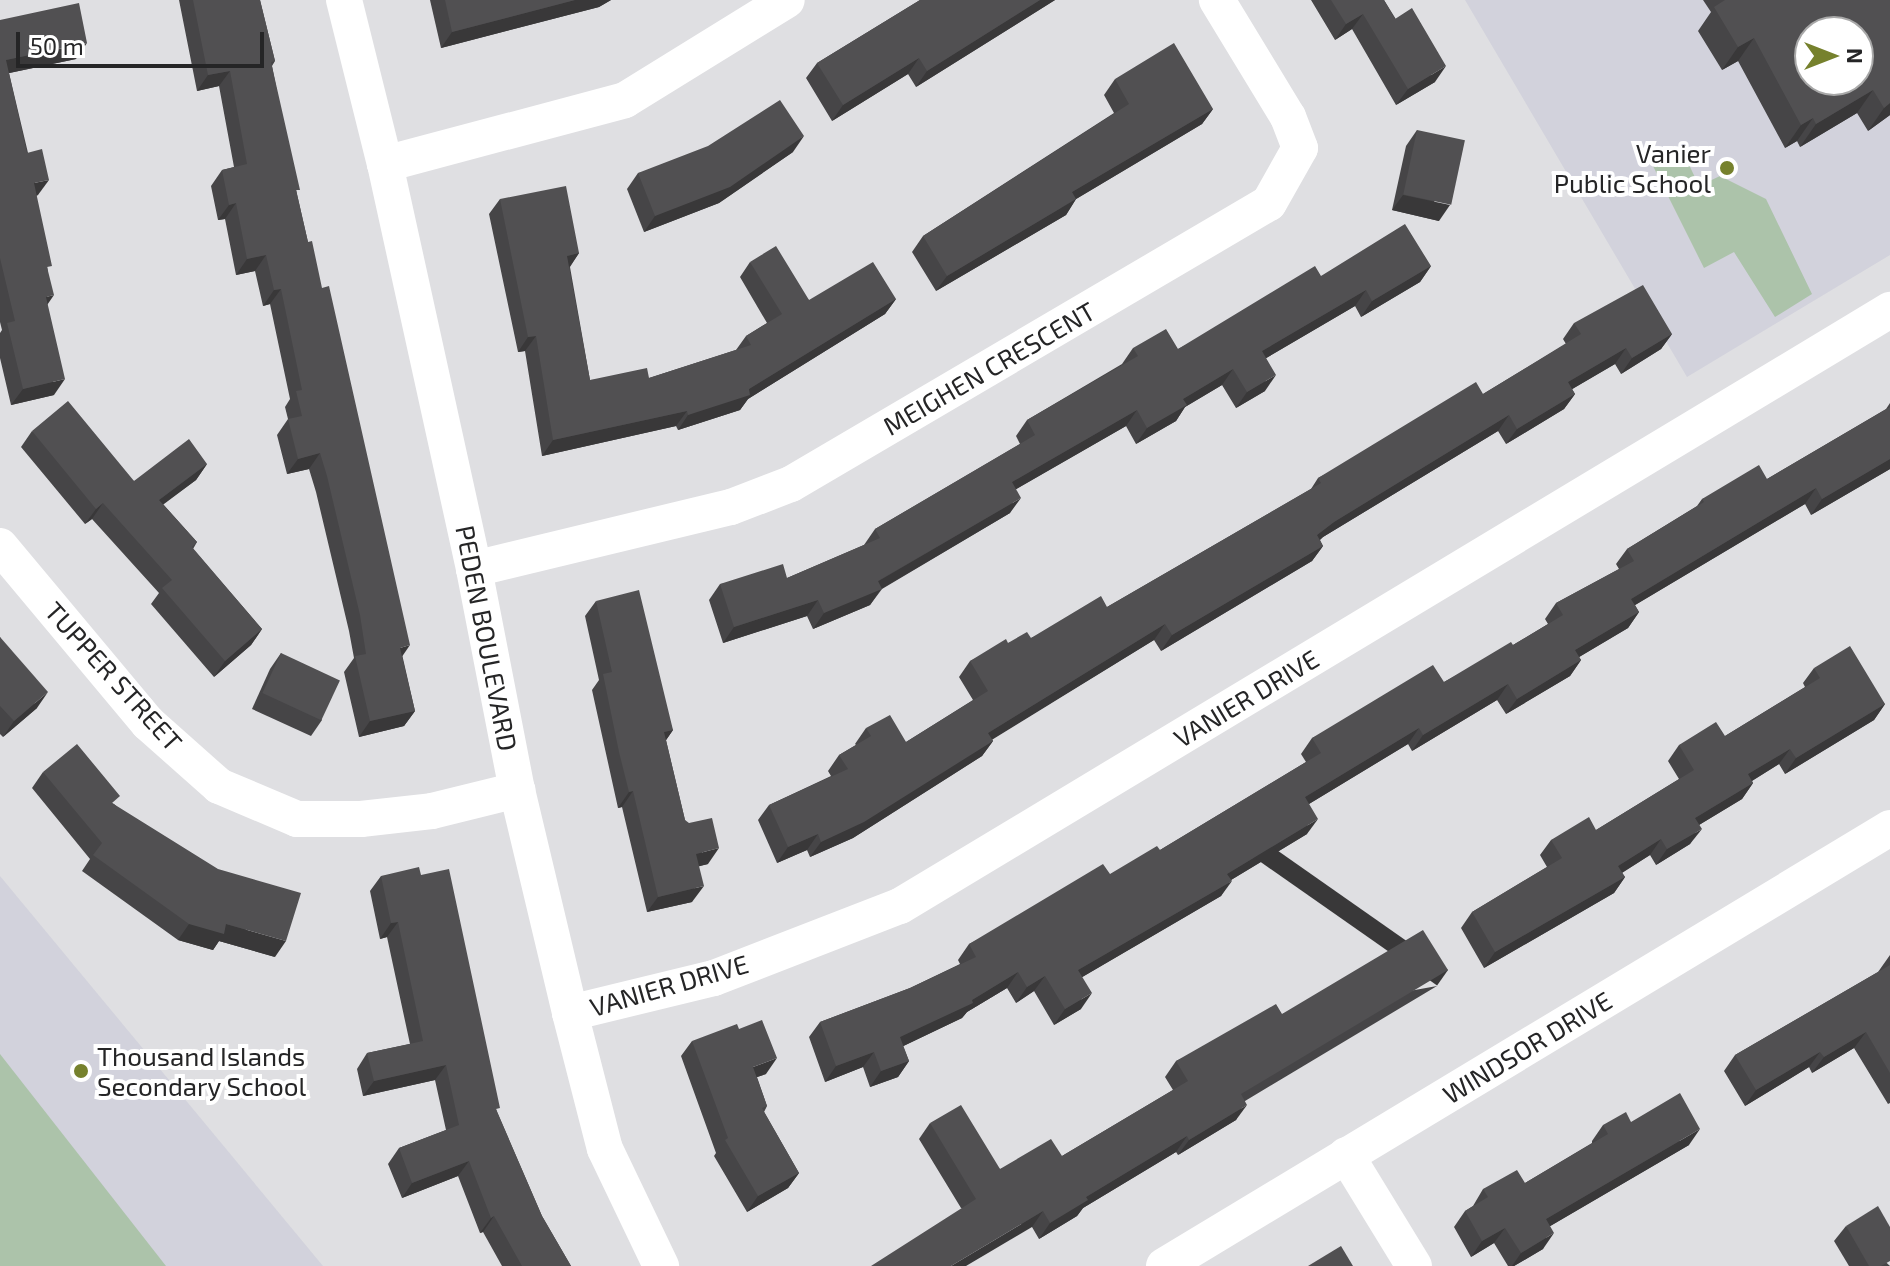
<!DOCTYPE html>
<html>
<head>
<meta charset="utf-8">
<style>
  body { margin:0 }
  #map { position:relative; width:1890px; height:1266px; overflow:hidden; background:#dfdfe2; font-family:"Exo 2",sans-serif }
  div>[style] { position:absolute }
  .built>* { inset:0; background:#d2d2dc }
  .green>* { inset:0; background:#acc3aa }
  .minor>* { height:36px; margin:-18px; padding:0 18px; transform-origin:18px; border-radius:18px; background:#fff }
  .wall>* { inset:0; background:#464547 }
  .shaded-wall>* { inset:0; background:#393839; transform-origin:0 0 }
  .building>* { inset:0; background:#515052; transform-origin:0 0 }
  .dots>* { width:22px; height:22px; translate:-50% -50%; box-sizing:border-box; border:4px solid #fff; border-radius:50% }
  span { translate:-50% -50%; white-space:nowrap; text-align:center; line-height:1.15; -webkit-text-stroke:8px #fff; paint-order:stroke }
  .poi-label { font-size:26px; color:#252526 }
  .right { translate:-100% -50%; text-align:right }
  .left { translate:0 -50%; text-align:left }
  .street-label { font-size:26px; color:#252526 }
  .north { position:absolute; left:1794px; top:16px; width:80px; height:80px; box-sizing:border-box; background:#fff; border:2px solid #a8a8a8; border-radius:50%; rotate:90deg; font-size:22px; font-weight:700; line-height:32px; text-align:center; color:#252526 }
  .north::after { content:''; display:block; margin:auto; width:28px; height:36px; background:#76812d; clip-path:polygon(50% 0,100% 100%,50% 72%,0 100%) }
  .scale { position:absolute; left:16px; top:32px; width:248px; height:36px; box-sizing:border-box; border:4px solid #252526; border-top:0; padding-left:10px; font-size:24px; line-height:28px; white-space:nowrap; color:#252526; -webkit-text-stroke:6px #fff; paint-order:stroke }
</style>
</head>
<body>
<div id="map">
  <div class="built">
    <i style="clip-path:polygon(evenodd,1465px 0,1890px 0,1890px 255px,1687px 377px,1465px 0,1810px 32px,1858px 32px,1858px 80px,1810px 80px,1810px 32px)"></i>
    <i style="clip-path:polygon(0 876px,323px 1266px,0 1266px)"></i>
  </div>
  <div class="green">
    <i style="clip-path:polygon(1684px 154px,1699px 186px,1720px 176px,1766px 199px,1812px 294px,1775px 317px,1734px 252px,1704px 268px,1653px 166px)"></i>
    <i style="clip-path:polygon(0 1054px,166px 1266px,0 1266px)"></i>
  </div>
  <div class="minor">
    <i style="left:344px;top:0;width:169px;rotate:76deg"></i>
    <i style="left:385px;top:164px;width:415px;rotate:77.6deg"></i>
    <i style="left:474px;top:569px;width:225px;rotate:79deg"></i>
    <i style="left:517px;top:790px;width:229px;rotate:76.6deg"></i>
    <i style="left:570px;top:1013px;width:140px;rotate:75.6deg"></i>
    <i style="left:605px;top:1149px;width:130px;rotate:64.4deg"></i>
    <i style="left:385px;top:164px;width:248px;rotate:-14.9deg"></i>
    <i style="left:625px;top:100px;width:190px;rotate:-31.7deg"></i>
    <i style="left:0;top:546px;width:231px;rotate:50.1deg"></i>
    <i style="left:148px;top:723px;width:95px;rotate:41.6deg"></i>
    <i style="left:219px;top:786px;width:85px;rotate:22.9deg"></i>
    <i style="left:297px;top:819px;width:64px"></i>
    <i style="left:361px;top:819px;width:71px;rotate:-6.4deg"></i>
    <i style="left:432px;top:811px;width:88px;rotate:-13.9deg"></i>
    <i style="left:474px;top:569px;width:264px;rotate:-13.6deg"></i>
    <i style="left:731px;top:507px;width:64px;rotate:-21deg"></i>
    <i style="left:791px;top:484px;width:554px;rotate:-30.45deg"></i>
    <i style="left:1269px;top:203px;width:63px;rotate:-60.6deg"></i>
    <i style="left:1300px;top:148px;width:33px;rotate:-111deg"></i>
    <i style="left:1288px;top:117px;width:137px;rotate:-121.3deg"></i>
    <i style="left:570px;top:1013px;width:148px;rotate:-13.7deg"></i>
    <i style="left:714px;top:978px;width:199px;rotate:-21.2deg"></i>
    <i style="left:900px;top:906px;width:1156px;rotate:-31.05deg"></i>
    <i style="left:1346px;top:1155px;width:130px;rotate:58.5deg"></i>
    <i style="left:1164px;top:1266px;width:848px;rotate:-31.1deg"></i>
  </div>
  <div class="wall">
    <i style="clip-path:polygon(179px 0,260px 0,275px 61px,272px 66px,297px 194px,415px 711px,404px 726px,359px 737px,344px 672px,354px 658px,349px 631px,316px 492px,309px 469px,287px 474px,277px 435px,288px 419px,285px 407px,290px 399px,270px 304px,263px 306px,255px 271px,236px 275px,225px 219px,218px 220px,211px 186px,222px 170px,234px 167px,219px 86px,197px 91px)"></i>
    <i style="clip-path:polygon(430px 0,611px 0,599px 7px,441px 48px)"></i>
    <i style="clip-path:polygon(920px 0,1055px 0,916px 87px,908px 74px,832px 121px,806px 78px,817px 63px)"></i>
    <i style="clip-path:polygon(1311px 0,1384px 0,1435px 82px,1396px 105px,1352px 29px,1335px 40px)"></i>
    <i style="clip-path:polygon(1703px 0,1890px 0,1890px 115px,1868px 131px,1857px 113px,1800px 147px,1797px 141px,1785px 148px,1738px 61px,1722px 70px,1698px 31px,1711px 12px)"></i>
    <i style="clip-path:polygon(0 20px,76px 59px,9px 73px,38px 195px,36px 196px,48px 272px,47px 305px,54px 395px,11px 405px,0 358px,0 333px,2px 330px,0 322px)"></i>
    <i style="clip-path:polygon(1115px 79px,1213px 109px,1202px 124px,1076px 199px,1066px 215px,936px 291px,912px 252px,923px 236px,1114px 113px,1104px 95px)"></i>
    <i style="clip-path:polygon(1417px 130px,1439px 221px,1392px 210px,1406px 146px)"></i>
    <i style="clip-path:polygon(793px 152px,719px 203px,644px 232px,627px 189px,638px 173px)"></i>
    <i style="clip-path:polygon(500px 199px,579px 253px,570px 267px,590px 380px,649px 378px,736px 350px,746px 336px,767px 323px,740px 277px,750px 262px,809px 300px,896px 299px,885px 314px,748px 399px,740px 410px,678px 430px,676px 426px,542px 456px,525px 351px,518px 352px,489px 214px)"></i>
    <i style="clip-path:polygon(1431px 266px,1420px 282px,1361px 317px,1355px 306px,1266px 358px,1265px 391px,1236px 408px,1222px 385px,1185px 407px,1176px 421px,1136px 444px,1126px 426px,1016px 489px,1010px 513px,882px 589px,870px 605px,813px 629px,807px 616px,723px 643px,709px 600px,720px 584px,787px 578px,864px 545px,875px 529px,1020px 444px,1016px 436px,1027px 420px,1122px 364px,1133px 348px,1178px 349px,1321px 276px)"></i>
    <i style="clip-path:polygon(1574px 323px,1672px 334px,1661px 349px,1621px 374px,1615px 364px,1572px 389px,1575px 394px,1564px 409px,1506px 444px,1498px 431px,1323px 537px,1320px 540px,1323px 546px,1312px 561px,1161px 651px,1154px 640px,992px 739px,993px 741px,982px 756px,853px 838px,810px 857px,807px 850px,777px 863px,758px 820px,769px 805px,831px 776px,828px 771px,839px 755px,856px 745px,855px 744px,866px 728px,906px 742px,973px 700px,959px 677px,970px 661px,1008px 643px,1031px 638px,1107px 607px,1311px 489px,1318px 478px,1483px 394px,1566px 344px,1563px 339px)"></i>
    <i style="clip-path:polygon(1890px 403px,1890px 469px,1811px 515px,1805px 504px,1635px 605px,1639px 612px,1628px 628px,1579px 657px,1581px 660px,1570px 676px,1506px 714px,1497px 700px,1412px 751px,1408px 744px,1309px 804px,1307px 834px,1231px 880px,1221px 896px,1082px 977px,1081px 1009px,1054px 1025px,1034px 991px,1016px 1003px,1007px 988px,967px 1012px,962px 1018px,903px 1046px,909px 1061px,898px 1077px,870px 1087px,863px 1067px,825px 1082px,809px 1037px,820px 1022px,910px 988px,960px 964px,958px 960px,969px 944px,1160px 850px,1306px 762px,1301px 754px,1312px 738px,1444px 682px,1513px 645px,1548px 624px,1545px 619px,1556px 603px,1619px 569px,1616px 564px,1627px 549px,1697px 506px,1702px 499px,1767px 479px,1886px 409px)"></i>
    <i style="clip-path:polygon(32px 431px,134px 481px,207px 464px,196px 480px,163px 504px,197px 542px,193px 549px,262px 629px,251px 645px,214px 677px,151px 604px,159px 593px,92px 519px,85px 524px,21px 447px)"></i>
    <i style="clip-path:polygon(596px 601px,673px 730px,666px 740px,685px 820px,708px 864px,699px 866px,692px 902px,647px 912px,622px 807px,618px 808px,592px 690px,599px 680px,585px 616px)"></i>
    <i style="clip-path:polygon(0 637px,37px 708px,3px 737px,0 734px)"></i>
    <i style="clip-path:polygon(281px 653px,322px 720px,311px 736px,252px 709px,270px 669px)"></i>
    <i style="clip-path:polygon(1814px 668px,1885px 704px,1874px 720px,1785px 774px,1779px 764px,1752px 781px,1753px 783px,1742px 799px,1699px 825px,1690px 844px,1656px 865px,1650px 855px,1622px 873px,1625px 877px,1614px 893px,1484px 968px,1461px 928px,1472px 912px,1547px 867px,1540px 855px,1551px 840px,1596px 830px,1679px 779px,1668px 761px,1679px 745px,1725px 736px,1805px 687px,1803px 683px)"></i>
    <i style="clip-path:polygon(43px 772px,114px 804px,275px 957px,219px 941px,213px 950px,178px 940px,82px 871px,90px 859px,32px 788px)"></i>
    <i style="clip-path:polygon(421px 875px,497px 1112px,542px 1216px,571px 1266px,502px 1266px,483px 1232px,480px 1233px,458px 1176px,402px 1198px,388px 1164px,399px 1148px,446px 1130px,435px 1080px,363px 1096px,357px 1069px,367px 1053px,410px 1044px,387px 937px,380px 939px,370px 891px,381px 876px)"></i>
    <i style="clip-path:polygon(1890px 955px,1890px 1103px,1888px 1104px,1854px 1048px,1812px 1073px,1809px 1067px,1745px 1106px,1724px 1071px,1735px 1055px,1878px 972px)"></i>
    <i style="clip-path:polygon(1437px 986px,1245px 1101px,1236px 1120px,1178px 1155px,1176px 1152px,1083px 1208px,1077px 1216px,1039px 1239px,1032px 1227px,961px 1208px,919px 1139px,930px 1123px,1000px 1169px,1062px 1156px,1173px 1090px,1165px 1077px,1176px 1061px,1282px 1014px)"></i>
    <i style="clip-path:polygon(692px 1041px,766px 1074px,757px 1077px,767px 1106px,764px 1112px,799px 1173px,788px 1188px,747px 1212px,714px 1156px,716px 1153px,681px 1056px)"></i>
    <i style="clip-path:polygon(1631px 1122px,1689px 1145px,1550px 1226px,1543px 1249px,1514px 1266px,1508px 1266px,1494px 1243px,1471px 1257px,1454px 1227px,1465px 1211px,1473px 1206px,1483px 1189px,1525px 1183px,1592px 1143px,1592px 1141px,1603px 1125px)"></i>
    <i style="clip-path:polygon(1846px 1226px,1890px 1266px,1849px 1266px,1834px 1241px)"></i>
  </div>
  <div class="shaded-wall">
    <i style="clip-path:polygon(575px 0,611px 0,599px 7px,441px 48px,452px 32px)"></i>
    <i style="clip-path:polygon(1040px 0,1055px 0,916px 87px,927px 71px)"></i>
    <i style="clip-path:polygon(1363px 14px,1352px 29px,1335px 40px,1346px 24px)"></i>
    <i style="clip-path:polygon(1754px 38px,1738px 61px,1722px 70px,1738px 47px)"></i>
    <i style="clip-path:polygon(87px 43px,76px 59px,0 75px,6px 60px)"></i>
    <i style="clip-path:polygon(919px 58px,908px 74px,832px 121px,843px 105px)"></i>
    <i style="clip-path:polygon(1446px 66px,1435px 82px,1396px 105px,1408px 89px)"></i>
    <i style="clip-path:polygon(230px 71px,219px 86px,197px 91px,208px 75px)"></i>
    <i style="clip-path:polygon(1873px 90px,1857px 113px,1800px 147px,1816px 124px)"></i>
    <i style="clip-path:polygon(1890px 103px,1890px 115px,1868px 131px,1884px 108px)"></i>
    <i style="clip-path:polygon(1213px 109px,1202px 124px,1061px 208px,1072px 192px)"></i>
    <i style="clip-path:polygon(1813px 118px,1797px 141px,1785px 148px,1801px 125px)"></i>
    <i style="clip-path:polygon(804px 136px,793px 152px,719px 203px,644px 232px,655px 216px)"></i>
    <i style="clip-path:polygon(49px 180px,38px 195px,22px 199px,34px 183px)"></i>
    <i style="clip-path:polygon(1403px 195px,1450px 205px,1439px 221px,1392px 210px)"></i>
    <i style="clip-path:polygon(1076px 199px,1066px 215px,936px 291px,947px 276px)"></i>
    <i style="clip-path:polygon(236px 203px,225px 219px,218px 220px,229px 205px)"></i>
    <i style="clip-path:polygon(579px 253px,568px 269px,567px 256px)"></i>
    <i style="clip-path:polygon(266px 255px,255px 271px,236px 275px,247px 259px)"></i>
    <i style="clip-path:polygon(1431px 266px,1420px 282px,1361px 317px,1372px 301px)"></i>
    <i style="clip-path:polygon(281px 289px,270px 304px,263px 306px,274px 290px)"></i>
    <i style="clip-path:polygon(1366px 290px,1355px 306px,1251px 367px,1262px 351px)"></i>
    <i style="clip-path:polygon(54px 295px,43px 311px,46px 297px)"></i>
    <i style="clip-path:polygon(896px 299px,885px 314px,748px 399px,740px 410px,678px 430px,688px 415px,749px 389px)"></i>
    <i style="clip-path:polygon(1672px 334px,1661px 349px,1621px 374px,1632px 358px)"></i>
    <i style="clip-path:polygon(536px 336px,525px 351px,518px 352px,528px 337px)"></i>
    <i style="clip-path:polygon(1626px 348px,1615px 364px,1557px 398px,1568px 382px)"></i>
    <i style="clip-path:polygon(1233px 369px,1222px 385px,1185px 407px,1176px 421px,1136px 444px,1147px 428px,1183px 399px)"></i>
    <i style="clip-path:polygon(1276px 375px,1265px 391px,1236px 408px,1247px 392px)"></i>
    <i style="clip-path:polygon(65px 379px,54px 395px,11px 405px,23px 389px)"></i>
    <i style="clip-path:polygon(1575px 394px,1564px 409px,1506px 444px,1517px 429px)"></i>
    <i style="clip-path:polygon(1137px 410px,1126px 426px,1001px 498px,1012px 482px)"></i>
    <i style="clip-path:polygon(687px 411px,676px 426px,542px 456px,553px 440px)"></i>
    <i style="clip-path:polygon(1509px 415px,1498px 431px,1323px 537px,1306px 551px,1317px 535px,1334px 522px)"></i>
    <i style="clip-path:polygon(320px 453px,309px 469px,287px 474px,298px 459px)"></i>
    <i style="clip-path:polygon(1890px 459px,1890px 469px,1811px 515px,1822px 499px)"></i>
    <i style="clip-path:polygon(207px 464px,196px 480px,148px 516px,159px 500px)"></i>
    <i style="clip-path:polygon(1816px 488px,1805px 504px,1620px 614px,1631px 599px)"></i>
    <i style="clip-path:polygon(1021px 498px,1010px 513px,881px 589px,870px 605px,813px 629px,824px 613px)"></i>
    <i style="clip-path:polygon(103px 503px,92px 519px,85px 524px,96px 509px)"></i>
    <i style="clip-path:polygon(1323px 546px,1312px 561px,1161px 651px,1172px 635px)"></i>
    <i style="clip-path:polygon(818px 600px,807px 616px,723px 643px,734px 627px)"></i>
    <i style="clip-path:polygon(1639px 612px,1628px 628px,1564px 666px,1575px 650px)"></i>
    <i style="clip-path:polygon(1165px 624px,1154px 640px,977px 749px,988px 733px)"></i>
    <i style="clip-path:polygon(262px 629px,251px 645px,214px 677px,225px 661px)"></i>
    <i style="clip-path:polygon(410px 645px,399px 661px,400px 648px)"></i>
    <i style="clip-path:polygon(1581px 660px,1570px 676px,1506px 714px,1517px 699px)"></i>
    <i style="clip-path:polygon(1508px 684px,1497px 700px,1412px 751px,1423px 735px)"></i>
    <i style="clip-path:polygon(48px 692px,37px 708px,3px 737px,14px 721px)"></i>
    <i style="clip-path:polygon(1885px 704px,1874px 720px,1785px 774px,1796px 758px)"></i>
    <i style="clip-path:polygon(415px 711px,404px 726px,359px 737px,370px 721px)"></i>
    <i style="clip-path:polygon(1419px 728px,1408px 744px,1294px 813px,1305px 797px)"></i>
    <i style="clip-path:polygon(673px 730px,662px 746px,664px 732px)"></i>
    <i style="clip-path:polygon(993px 741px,982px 756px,853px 838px,810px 857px,821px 842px)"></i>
    <i style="clip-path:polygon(1790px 749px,1779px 764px,1737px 790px,1748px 774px)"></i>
    <i style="clip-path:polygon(1753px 783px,1742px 799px,1684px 834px,1695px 818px)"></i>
    <i style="clip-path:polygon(633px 791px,622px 807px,618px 808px,629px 792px)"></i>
    <i style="clip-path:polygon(1318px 819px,1307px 834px,1216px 889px,1227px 874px)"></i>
    <i style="clip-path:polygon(1702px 829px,1690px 844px,1656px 865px,1667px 849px)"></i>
    <i style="clip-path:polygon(818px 834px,807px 850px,777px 863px,788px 847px)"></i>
    <i style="clip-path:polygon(1661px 839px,1650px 855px,1607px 882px,1618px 866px)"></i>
    <i style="clip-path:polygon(719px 848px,708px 864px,685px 870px,696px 854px)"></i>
    <i style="clip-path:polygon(1625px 877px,1614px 893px,1484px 968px,1495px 952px)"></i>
    <i style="clip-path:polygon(1232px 881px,1221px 896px,1067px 986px,1078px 970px)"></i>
    <i style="clip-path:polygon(704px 886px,692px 902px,647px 912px,658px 897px)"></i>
    <i style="clip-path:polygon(398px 922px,387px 937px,380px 939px,391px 923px)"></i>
    <i style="clip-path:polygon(189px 924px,226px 924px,286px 941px,275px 957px,219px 941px,213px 950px,178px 940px)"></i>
    <i style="left:1448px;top:970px;width:19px;height:241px;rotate:125deg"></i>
    <i style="clip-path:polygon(1018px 972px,1007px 988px,967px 1012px,962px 1018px,889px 1053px,900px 1037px,972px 1000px)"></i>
    <i style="clip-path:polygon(1045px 976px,1034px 991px,1016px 1003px,1027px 987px)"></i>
    <i style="clip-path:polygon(1092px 993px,1081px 1009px,1054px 1025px,1065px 1009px)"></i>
    <i style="clip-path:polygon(1866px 1032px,1854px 1048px,1812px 1073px,1824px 1057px)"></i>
    <i style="clip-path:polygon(874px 1052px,863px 1067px,825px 1082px,836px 1066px)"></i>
    <i style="clip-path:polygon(1820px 1052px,1809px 1067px,1745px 1106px,1756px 1090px)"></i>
    <i style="clip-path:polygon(777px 1058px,766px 1074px,742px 1082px,753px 1067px)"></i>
    <i style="clip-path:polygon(909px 1061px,898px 1077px,870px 1087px,881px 1071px)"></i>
    <i style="clip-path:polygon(446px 1065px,435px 1080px,363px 1096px,374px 1081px)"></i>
    <i style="clip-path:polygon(1247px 1105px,1236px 1120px,1178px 1155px,1189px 1140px)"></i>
    <i style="clip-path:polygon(1700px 1129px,1689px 1145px,1535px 1235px,1546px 1219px)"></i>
    <i style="clip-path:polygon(1187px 1136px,1176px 1152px,1083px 1208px,1077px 1216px,1039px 1239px,1050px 1223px,1086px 1197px)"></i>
    <i style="clip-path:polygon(469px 1161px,458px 1176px,402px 1198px,412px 1183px)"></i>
    <i style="clip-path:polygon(799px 1173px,788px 1188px,747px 1212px,758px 1196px)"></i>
    <i style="clip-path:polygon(1043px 1211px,1032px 1227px,966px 1266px,951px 1266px)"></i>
    <i style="clip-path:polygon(494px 1216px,483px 1232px,480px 1233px,491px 1218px)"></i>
    <i style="clip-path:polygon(1505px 1228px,1494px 1243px,1471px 1257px,1482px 1241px)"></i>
    <i style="clip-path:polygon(1554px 1233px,1543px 1249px,1514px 1266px,1512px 1266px,1521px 1253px)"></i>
  </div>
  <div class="building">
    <i style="clip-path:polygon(193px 0,260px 0,275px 61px,271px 62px,300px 190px,296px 190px,308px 242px,312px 241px,322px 288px,329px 286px,410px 645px,400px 648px,415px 711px,370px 721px,355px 656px,366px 654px,360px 615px,327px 476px,320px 453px,298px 459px,288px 419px,302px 416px,296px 391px,302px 390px,281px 289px,274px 290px,266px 255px,247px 259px,236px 203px,229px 205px,222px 170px,247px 164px,230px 71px,208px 75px)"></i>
    <i style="clip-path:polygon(445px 0,575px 0,452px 32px)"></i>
    <i style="clip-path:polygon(920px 0,1040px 0,927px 71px,919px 58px,843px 105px,817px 63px)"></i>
    <i style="clip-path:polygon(1331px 0,1384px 0,1395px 19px,1412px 8px,1446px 66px,1408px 89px,1363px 14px,1346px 24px)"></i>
    <i style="clip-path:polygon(evenodd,1725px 0,1890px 0,1890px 103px,1884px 108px,1873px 90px,1816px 124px,1813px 118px,1801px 125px,1754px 38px,1738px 47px,1714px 7px,1725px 0,1810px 32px,1858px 32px,1858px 80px,1810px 80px,1810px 32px)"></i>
    <i style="clip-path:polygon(79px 3px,87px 43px,6px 60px,27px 153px,42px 149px,49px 180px,34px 183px,52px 266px,47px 267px,54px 295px,46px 297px,65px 379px,23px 389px,7px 323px,15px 321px,0 258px,0 20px)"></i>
    <i style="clip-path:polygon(1174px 43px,1213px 109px,1072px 192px,1076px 199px,947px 276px,923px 236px,1129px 104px,1115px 79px)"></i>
    <i style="clip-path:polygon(780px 100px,804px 136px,730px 187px,655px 216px,638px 173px,708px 146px)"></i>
    <i style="left:1417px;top:130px;width:49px;height:66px;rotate:12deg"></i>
    <i style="clip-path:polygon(566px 186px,579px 253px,567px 256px,590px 380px,647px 368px,649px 378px,751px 345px,746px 336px,782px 314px,750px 262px,776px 246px,809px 300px,873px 262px,896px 299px,749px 389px,750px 395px,688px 415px,687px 411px,553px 440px,536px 336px,528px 337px,500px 199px)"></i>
    <i style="clip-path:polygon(1405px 224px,1431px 266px,1372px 301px,1366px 290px,1262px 351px,1276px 375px,1247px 392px,1233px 369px,1183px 399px,1187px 405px,1147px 428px,1137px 410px,1012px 482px,1021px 498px,878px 581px,882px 589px,824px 613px,818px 600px,734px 627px,720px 584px,783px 564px,787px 578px,880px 538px,875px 529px,1035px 435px,1027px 420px,1138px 356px,1133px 348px,1166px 329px,1178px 349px,1315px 266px,1321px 276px)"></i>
    <i style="clip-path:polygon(1643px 285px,1672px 334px,1632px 358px,1626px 348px,1568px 382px,1575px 394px,1517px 429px,1509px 415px,1334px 522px,1317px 535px,1323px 546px,1172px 635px,1165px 624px,988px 733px,993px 741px,864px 822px,821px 842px,818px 834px,788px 847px,769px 805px,848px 769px,839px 755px,871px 736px,866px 728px,890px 715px,906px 742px,988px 691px,970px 661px,1006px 639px,1008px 643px,1027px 632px,1031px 638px,1101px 596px,1107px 607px,1321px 483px,1318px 478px,1476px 382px,1483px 394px,1581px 334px,1574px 323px)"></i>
    <i style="clip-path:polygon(68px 401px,134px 481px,189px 439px,207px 464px,159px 500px,197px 542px,192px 547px,262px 629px,225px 661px,162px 588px,172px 580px,103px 503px,96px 509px,32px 431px)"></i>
    <i style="clip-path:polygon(1890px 407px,1890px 459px,1822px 499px,1816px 488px,1631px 599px,1639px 612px,1575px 650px,1581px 660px,1517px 699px,1508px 684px,1423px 735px,1419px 728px,1305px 797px,1318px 819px,1227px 874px,1232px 881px,1078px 970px,1092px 993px,1065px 1009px,1045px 976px,1027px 987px,1018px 972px,972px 1000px,973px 1003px,900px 1037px,909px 1061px,881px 1071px,874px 1052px,836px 1066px,820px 1022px,910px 988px,976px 957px,969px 944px,1103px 864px,1110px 874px,1157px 846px,1160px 850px,1321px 753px,1312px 738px,1433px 665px,1444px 682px,1511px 642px,1513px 645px,1563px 615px,1556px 603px,1634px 561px,1627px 549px,1704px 502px,1702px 499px,1759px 465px,1767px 479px)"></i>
    <i style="clip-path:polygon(639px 590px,673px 730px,664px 732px,685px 820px,689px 823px,712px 818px,719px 848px,696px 854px,704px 886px,658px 897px,633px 791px,629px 792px,619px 752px,603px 674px,612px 672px,596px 601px)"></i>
    <i style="clip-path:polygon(0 637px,48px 692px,14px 721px,0 706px)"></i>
    <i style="clip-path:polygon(1850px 646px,1885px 704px,1796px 758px,1790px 749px,1748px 774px,1753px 783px,1695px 818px,1702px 829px,1667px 849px,1661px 839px,1618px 866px,1625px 877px,1495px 952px,1472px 912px,1562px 858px,1551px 840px,1589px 817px,1596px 830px,1694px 770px,1679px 745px,1716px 722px,1725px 736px,1820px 678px,1814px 668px)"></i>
    <i style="left:281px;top:653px;width:65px;height:44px;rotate:25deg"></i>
    <i style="clip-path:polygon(77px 744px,120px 796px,112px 803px,218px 869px,301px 893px,286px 941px,226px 924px,224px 934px,189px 924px,93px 855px,102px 843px,43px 772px)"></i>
    <i style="clip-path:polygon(419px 867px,421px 875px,449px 869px,500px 1108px,496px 1109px,542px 1216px,571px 1266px,522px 1266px,494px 1216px,491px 1218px,469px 1161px,412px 1183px,399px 1148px,459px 1125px,446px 1065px,374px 1081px,367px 1053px,423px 1041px,398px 922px,391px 923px,381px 876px)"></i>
    <i style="clip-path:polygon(1423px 930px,1448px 970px,1241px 1094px,1247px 1105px,1189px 1140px,1187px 1136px,1086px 1197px,1088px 1200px,1050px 1223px,1043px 1211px,951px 1266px,871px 1266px,976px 1199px,930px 1123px,961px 1105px,1000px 1169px,1051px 1139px,1062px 1156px,1188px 1081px,1176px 1061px,1276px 1004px,1282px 1014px)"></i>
    <i style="clip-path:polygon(1890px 965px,1890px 1073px,1866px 1032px,1824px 1057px,1820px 1052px,1756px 1090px,1735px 1055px)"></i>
    <i style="clip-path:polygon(762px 1020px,777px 1058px,753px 1067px,767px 1106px,762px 1108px,799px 1173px,758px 1196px,725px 1140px,728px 1138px,692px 1041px,737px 1024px,739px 1029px)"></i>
    <i style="clip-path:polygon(1680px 1093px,1700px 1129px,1546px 1219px,1554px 1233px,1521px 1253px,1505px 1228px,1482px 1241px,1465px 1211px,1488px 1197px,1483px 1189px,1517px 1170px,1525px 1183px,1608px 1134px,1603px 1125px,1626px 1112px,1631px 1122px)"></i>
    <i style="clip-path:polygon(1878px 1206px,1890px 1227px,1890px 1261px,1881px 1266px,1869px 1266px,1846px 1226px)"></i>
    <i style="clip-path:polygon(1341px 1246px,1353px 1266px,1308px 1266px)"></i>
  </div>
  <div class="dots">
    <i style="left:1727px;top:168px;background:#76812d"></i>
    <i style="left:81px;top:1071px;background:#76812d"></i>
  </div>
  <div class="poi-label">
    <span class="right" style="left:1711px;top:168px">Vanier<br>Public School</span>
    <span class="left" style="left:97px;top:1071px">Thousand Islands<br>Secondary School</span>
  </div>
  <div class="street-label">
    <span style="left:989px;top:368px;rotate:-30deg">MEIGHEN CRESCENT</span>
    <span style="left:487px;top:638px;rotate:79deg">PEDEN BOULEVARD</span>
    <span style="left:114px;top:676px;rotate:48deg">TUPPER STREET</span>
    <span style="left:1246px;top:698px;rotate:-31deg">VANIER DRIVE</span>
    <span style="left:669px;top:985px;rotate:-16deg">VANIER DRIVE</span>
    <span style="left:1527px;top:1047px;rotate:-31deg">WINDSOR DRIVE</span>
  </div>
  <div class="north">N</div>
  <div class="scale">50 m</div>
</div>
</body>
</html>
